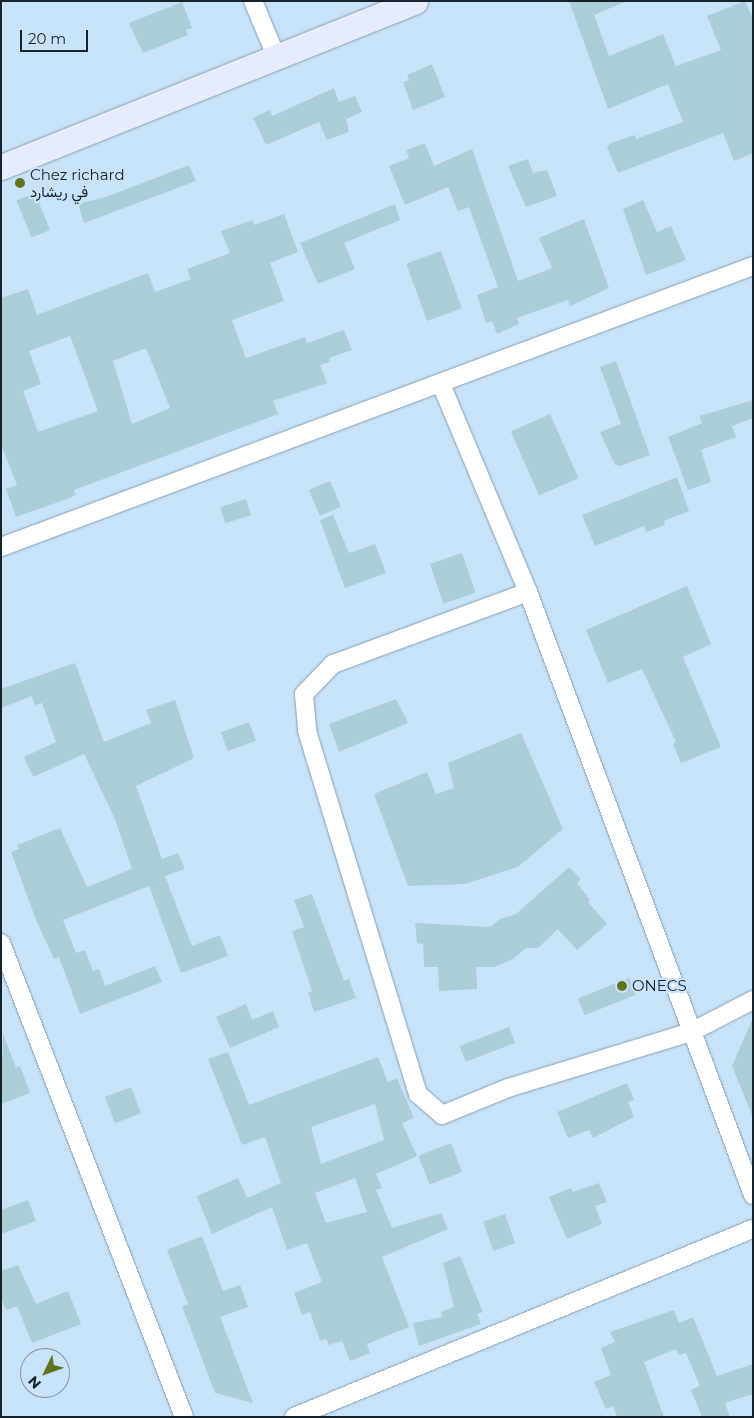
<!DOCTYPE html>
<html>
<head>
<meta charset="utf-8">
<style>
  body { margin:0 }
  #map { position:relative; width:754px; height:1418px; overflow:hidden; background:#c8e3f8; font-family:Montserrat,Vazirmatn,sans-serif }
  div>[style] { position:absolute }
  .building>* { inset:0; background:#abced9; transform-origin:0 0 }
  .roads { filter:drop-shadow(0 0 1px #859eb2) drop-shadow(0 0 1px #859eb2) }
  .street>* { height:18px; margin:-9px; padding:0 9px; transform-origin:9px; border-radius:9px; background:#fff }
  .secondary>* { height:25px; margin:-12.5px; padding:0 12.5px; transform-origin:12.5px; border-radius:12.5px; background:#e6ecfc }
  .dots>* { width:14px; height:14px; translate:-50% -50%; box-sizing:border-box; border:2px solid #c8e3f8; border-radius:50% }
  span { translate:-50% -50%; white-space:nowrap; text-align:center; line-height:1.15; -webkit-text-stroke:4.5px #c8e3f8; paint-order:stroke }
  .poi-label { font-size:15px; color:#18222a }
  .left { translate:0 -50%; text-align:left }
  .frame { position:absolute; inset:0; border:2px solid #18222a; pointer-events:none }
  .north { position:absolute; left:20px; top:1348px; width:50px; height:50px; box-sizing:border-box; background:#c8e3f8; border:1px solid #8296a6; border-radius:50%; rotate:228deg; font-size:14px; font-weight:700; line-height:20px; text-align:center; color:#18222a }
  .north::after { content:''; display:block; margin:auto; width:18px; height:22px; background:#627320; clip-path:polygon(50% 0,100% 100%,50% 72%,0 100%) }
  .scale { position:absolute; left:20px; top:30px; width:68px; height:22px; box-sizing:border-box; border:2px solid #18222a; border-top:0; padding-left:6px; font-size:15px; line-height:18px; white-space:nowrap; color:#18222a; -webkit-text-stroke:4px #c8e3f8; paint-order:stroke }
</style>
</head>
<body>
<div id="map">
  <div class="building">
    <i style="clip-path:polygon(569px 1px,627px 1px,594px 15px,609px 56px,663px 34px,676px 66px,721px 50px,707px 16px,745px 1px,753px 19px,753px 153px,734px 161px,723px 133px,618px 173px,607px 147px,611px 143px,635px 135px,636px 139px,683px 122px,668px 84px,608px 109px)"></i>
    <i style="clip-path:polygon(182px 2px,192px 28px,186px 30px,188px 35px,143px 53px,129px 23px)"></i>
    <i style="clip-path:polygon(432px 64px,445px 97px,413px 110px,403px 82px,409px 80px,407px 75px)"></i>
    <i style="clip-path:polygon(334px 88px,339px 102px,355px 96px,362px 112px,346px 119px,349px 132px,327px 140px,319px 122px,266px 145px,253px 118px,270px 110px,272px 116px)"></i>
    <i style="clip-path:polygon(425px 143px,434px 166px,472px 149px,518px 281px,552px 268px,539px 238px,584px 219px,609px 288px,570px 306px,568px 300px,517px 318px,519px 324px,497px 334px,492px 321px,486px 323px,477px 295px,498px 287px,469px 207px,458px 211px,448px 187px,405px 205px,389px 166px,409px 158px,406px 150px)"></i>
    <i style="clip-path:polygon(528px 159px,533px 173px,547px 170px,557px 196px,526px 207px,508px 166px)"></i>
    <i style="clip-path:polygon(189px 165px,196px 181px,84px 223px,78px 204px,106px 197px)"></i>
    <i style="left:35px;top:193px;width:40px;height:20px;rotate:68deg"></i>
    <i style="clip-path:polygon(643px 200px,657px 232px,671px 226px,686px 260px,646px 275px,623px 209px)"></i>
    <i style="clip-path:polygon(395px 204px,400px 220px,344px 243px,355px 269px,318px 284px,300px 243px)"></i>
    <i style="clip-path:polygon(evenodd,284px 214px,298px 252px,270px 263px,284px 301px,232px 320px,246px 358px,305px 337px,307px 343px,344px 330px,352px 350px,329px 358px,330px 362px,320px 365px,327px 383px,273px 401px,278px 414px,74px 490px,76px 495px,67px 499px,16px 517px,6px 489px,17px 485px,1px 444px,1px 298px,28px 289px,37px 315px,148px 273px,155px 292px,191px 279px,187px 269px,230px 253px,221px 231px,253px 220px,254px 225px,284px 214px,70px 336px,98px 411px,38px 432px,23px 391px,41px 384px,29px 351px,70px 336px,284px 214px,146px 348px,170px 408px,132px 424px,113px 361px,146px 348px)"></i>
    <i style="left:441px;top:251px;width:61px;height:37px;rotate:70deg"></i>
    <i style="clip-path:polygon(616px 361px,650px 455px,620px 466px,615px 465px,600px 432px,621px 424px,600px 367px)"></i>
    <i style="clip-path:polygon(753px 400px,753px 418px,732px 426px,736px 437px,701px 450px,711px 482px,688px 490px,668px 437px,702px 423px,700px 416px)"></i>
    <i style="left:550px;top:414px;width:70px;height:43px;rotate:66deg"></i>
    <i style="clip-path:polygon(677px 477px,689px 511px,664px 521px,665px 525px,646px 532px,644px 526px,595px 546px,582px 515px)"></i>
    <i style="left:330px;top:481px;width:28px;height:23px;rotate:67deg"></i>
    <i style="left:246px;top:499px;width:17px;height:27px;rotate:73deg"></i>
    <i style="clip-path:polygon(333px 515px,349px 553px,375px 544px,386px 573px,345px 588px,320px 520px)"></i>
    <i style="left:462px;top:553px;width:42px;height:34px;rotate:71deg"></i>
    <i style="clip-path:polygon(687px 586px,711px 644px,683px 657px,721px 747px,681px 763px,673px 744px,676px 742px,642px 669px,608px 683px,586px 630px)"></i>
    <i style="clip-path:polygon(75px 663px,104px 742px,151px 723px,146px 710px,175px 700px,194px 758px,136px 786px,162px 859px,178px 853px,185px 869px,165px 876px,192px 946px,220px 935px,228px 956px,181px 973px,149px 886px,63px 920px,76px 953px,85px 950px,93px 971px,99px 969px,105px 986px,155px 966px,162px 982px,80px 1014px,59px 957px,54px 959px,36px 920px,11px 852px,19px 849px,17px 845px,60px 828px,87px 887px,132px 869px,115px 819px,84px 754px,33px 777px,24px 757px,56px 742px,42px 703px,35px 705px,32px 696px,1px 708px,1px 689px)"></i>
    <i style="clip-path:polygon(396px 699px,408px 723px,339px 752px,329px 724px)"></i>
    <i style="left:249px;top:722px;width:20px;height:30px;rotate:70deg"></i>
    <i style="clip-path:polygon(521px 733px,563px 829px,518px 867px,465px 884px,408px 886px,374px 794px,427px 772px,436px 794px,454px 788px,448px 763px)"></i>
    <i style="clip-path:polygon(569px 867px,581px 879px,577px 883px,590px 900px,588px 902px,607px 924px,577px 950px,558px 929px,538px 948px,526px 948px,513px 959px,494px 967px,476px 967px,477px 989px,439px 991px,438px 967px,424px 967px,423px 944px,417px 943px,415px 923px,490px 927px,500px 919px,516px 914px)"></i>
    <i style="clip-path:polygon(312px 894px,344px 981px,349px 979px,356px 998px,314px 1012px,308px 993px,312px 991px,292px 931px,304px 927px,294px 900px)"></i>
    <i style="left:629px;top:978px;width:18px;height:55px;rotate:68deg"></i>
    <i style="clip-path:polygon(246px 1004px,252px 1020px,273px 1011px,279px 1027px,230px 1048px,216px 1017px)"></i>
    <i style="clip-path:polygon(753px 1018px,753px 1115px,752px 1115px,732px 1066px)"></i>
    <i style="left:509px;top:1027px;width:17px;height:53px;rotate:69deg"></i>
    <i style="clip-path:polygon(3px 1034px,16px 1068px,20px 1066px,30px 1093px,1px 1104px)"></i>
    <i style="clip-path:polygon(evenodd,228px 1052px,249px 1105px,378px 1057px,388px 1082px,397px 1078px,414px 1118px,402px 1123px,417px 1156px,376px 1174px,382px 1188px,376px 1190px,392px 1228px,441px 1213px,448px 1229px,382px 1257px,409px 1327px,367px 1344px,370px 1353px,350px 1361px,342px 1341px,329px 1345px,326px 1339px,320px 1341px,310px 1312px,302px 1315px,294px 1293px,322px 1282px,307px 1243px,287px 1250px,272px 1207px,212px 1234px,197px 1196px,238px 1178px,247px 1198px,281px 1183px,265px 1137px,242px 1145px,208px 1059px,228px 1052px,375px 1104px,384px 1140px,321px 1164px,311px 1127px,375px 1104px,228px 1052px,355px 1178px,367px 1212px,326px 1223px,315px 1193px,355px 1178px)"></i>
    <i style="clip-path:polygon(627px 1083px,634px 1100px,628px 1102px,634px 1117px,593px 1138px,589px 1130px,568px 1138px,557px 1112px)"></i>
    <i style="left:131px;top:1087px;width:28px;height:28px;rotate:69deg"></i>
    <i style="left:451px;top:1143px;width:31px;height:35px;rotate:69deg"></i>
    <i style="clip-path:polygon(599px 1183px,607px 1202px,595px 1206px,602px 1224px,567px 1239px,549px 1197px,571px 1188px,573px 1192px)"></i>
    <i style="clip-path:polygon(28px 1200px,36px 1221px,1px 1234px,1px 1210px)"></i>
    <i style="left:505px;top:1214px;width:31px;height:23px;rotate:71deg"></i>
    <i style="clip-path:polygon(202px 1236px,223px 1291px,240px 1285px,248px 1307px,220px 1317px,253px 1403px,215px 1393px,182px 1306px,188px 1304px,167px 1250px)"></i>
    <i style="clip-path:polygon(460px 1256px,483px 1312px,477px 1314px,481px 1324px,419px 1346px,413px 1323px,443px 1317px,441px 1312px,454px 1307px,443px 1263px)"></i>
    <i style="clip-path:polygon(18px 1265px,36px 1304px,68px 1291px,81px 1324px,32px 1343px,17px 1306px,6px 1310px,1px 1298px,1px 1271px)"></i>
    <i style="clip-path:polygon(674px 1310px,679px 1323px,693px 1317px,717px 1376px,753px 1364px,753px 1394px,725px 1403px,730px 1417px,702px 1417px,691px 1390px,700px 1386px,686px 1353px,679px 1355px,676px 1349px,644px 1362px,664px 1417px,617px 1417px,613px 1406px,606px 1409px,594px 1382px,611px 1375px,601px 1348px,615px 1342px,610px 1332px)"></i>
  </div>
  <div class="roads">
    <div class="street">
      <i style="left:253px;top:1px;width:60px;rotate:67.3deg"></i>
      <i style="left:441px;top:384px;width:225px;rotate:67.3deg"></i>
      <i style="left:528px;top:592px;width:644px;rotate:69.54deg"></i>
      <i style="left:1px;top:547px;width:803px;rotate:-20.49deg"></i>
      <i style="left:528px;top:592px;width:208px;rotate:159.7deg"></i>
      <i style="left:333px;top:664px;width:42px;rotate:134deg"></i>
      <i style="left:304px;top:694px;width:37px;rotate:85deg"></i>
      <i style="left:307px;top:731px;width:380px;rotate:73deg"></i>
      <i style="left:418px;top:1094px;width:32px;rotate:41deg"></i>
      <i style="left:442px;top:1115px;width:71px;rotate:-22.2deg"></i>
      <i style="left:508px;top:1088px;width:191px;rotate:-17deg"></i>
      <i style="left:691px;top:1032px;width:70px;rotate:-27.3deg"></i>
      <i style="left:1px;top:943px;width:508px;rotate:68.89deg"></i>
      <i style="left:294px;top:1417px;width:496px;rotate:-22.3deg"></i>
    </div>
    <div class="secondary">
      <i style="left:1px;top:167px;width:446px;rotate:-21.8deg"></i>
    </div>
  </div>
  <div class="dots">
    <i style="left:20px;top:183px;background:#627320"></i>
    <i style="left:622px;top:986px;background:#627320"></i>
  </div>
  <div class="poi-label">
    <span class="left" style="left:30px;top:183px">Chez richard<br>في ريشارد</span>
    <span class="left" style="left:632px;top:986px">ONECS</span>
  </div>
  <div class="frame"></div>
  <div class="north">N</div>
  <div class="scale">20 m</div>
</div>
</body>
</html>
